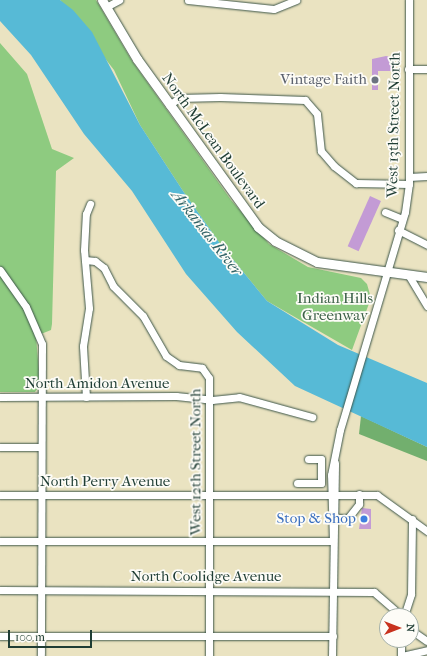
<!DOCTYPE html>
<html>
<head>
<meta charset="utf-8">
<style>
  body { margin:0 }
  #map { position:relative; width:427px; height:656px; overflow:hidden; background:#eae3c1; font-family:"IM FELL French Canon",serif }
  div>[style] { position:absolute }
  .green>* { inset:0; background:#8ecb80 }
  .forest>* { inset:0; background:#72af6e }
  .water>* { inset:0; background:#57bad6 }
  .building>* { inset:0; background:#c39bd5; transform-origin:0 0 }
  .roads { filter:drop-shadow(0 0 1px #3d5649) drop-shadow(0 0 1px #3d5649) }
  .minor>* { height:7px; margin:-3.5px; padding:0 3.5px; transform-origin:3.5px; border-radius:3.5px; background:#fff }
  .major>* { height:9px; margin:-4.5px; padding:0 4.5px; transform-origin:4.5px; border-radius:4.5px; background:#fff }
  .dots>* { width:11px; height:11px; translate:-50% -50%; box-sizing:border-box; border:2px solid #fdfcf7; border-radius:50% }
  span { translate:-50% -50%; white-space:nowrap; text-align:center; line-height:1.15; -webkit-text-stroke:3.5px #fdfcf7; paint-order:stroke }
  .worship-label { font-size:15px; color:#5b616d }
  .right { translate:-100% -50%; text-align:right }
  .street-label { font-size:15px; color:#1f3d34 }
  .park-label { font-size:15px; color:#3b6047 }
  .shop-label { font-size:15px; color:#366cbe }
  .water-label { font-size:16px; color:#306265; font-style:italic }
  .north { position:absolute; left:379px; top:608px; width:40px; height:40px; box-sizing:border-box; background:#fdfcf7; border:1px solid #a4b0a9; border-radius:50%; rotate:90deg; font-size:11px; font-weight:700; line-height:16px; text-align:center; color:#1f3d34 }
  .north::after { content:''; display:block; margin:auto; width:14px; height:18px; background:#c8321e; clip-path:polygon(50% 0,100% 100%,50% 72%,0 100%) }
  .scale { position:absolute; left:8px; top:630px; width:84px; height:18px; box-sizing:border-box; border:2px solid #1f3d34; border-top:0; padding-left:5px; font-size:12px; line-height:14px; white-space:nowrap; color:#1f3d34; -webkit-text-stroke:3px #fdfcf7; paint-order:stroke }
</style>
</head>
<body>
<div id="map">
  <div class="green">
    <i style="clip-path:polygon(60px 0,96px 0,132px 61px,231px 200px,269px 244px,308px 267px,361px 278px,367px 284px,371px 298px,352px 350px,267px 301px,221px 245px,183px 191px,140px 125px,114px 70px)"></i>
    <i style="clip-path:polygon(0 43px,27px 74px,52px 149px,74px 158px,56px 171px,52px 324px,51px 330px,36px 336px,40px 385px,35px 392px,0 392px)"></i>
  </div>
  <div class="forest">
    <i style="clip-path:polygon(361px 416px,427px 447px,427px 461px,359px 434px)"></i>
  </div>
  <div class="water">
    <i style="clip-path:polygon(0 0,60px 0,73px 10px,92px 32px,140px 125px,183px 191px,221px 245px,267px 301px,338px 345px,427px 383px,427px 447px,295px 386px,237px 332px,186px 274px,132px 191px,84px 134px,31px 55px,0 21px)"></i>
  </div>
  <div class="building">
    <i style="clip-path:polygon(386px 56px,391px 57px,391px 71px,378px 71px,378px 90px,372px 90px,372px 59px)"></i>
    <i style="left:370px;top:196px;width:12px;height:55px;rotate:24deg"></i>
    <i style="clip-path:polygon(362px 508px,371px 509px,371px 529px,359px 529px)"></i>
  </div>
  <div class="roads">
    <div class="minor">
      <i style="left:188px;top:0;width:86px;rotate:6deg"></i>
      <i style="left:274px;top:9px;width:24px;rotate:-22deg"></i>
      <i style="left:106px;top:7px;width:15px;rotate:-28deg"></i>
      <i style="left:408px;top:69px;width:19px"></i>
      <i style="left:169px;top:105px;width:12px;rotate:-35deg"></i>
      <i style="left:179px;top:98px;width:41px;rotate:-1.4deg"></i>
      <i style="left:220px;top:97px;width:85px;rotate:2deg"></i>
      <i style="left:305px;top:100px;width:18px;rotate:49deg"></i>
      <i style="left:317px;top:114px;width:37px;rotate:84deg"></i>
      <i style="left:321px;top:151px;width:20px;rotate:49deg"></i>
      <i style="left:334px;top:166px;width:28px;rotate:38deg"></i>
      <i style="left:356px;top:183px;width:53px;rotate:1.1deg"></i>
      <i style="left:409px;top:177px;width:18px;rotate:-3deg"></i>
      <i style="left:385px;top:212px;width:18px;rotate:22deg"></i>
      <i style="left:398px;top:230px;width:33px;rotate:27deg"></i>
      <i style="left:85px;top:260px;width:10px;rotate:6deg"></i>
      <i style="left:95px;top:261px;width:11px;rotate:38deg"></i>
      <i style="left:104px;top:268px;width:20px;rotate:63deg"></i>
      <i style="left:113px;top:286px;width:42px;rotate:45deg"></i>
      <i style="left:143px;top:316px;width:46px;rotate:60.1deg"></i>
      <i style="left:166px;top:356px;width:16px;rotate:35deg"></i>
      <i style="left:179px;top:365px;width:23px;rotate:7deg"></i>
      <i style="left:202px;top:368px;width:12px;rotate:55deg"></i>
      <i style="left:209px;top:378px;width:278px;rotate:90deg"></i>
      <i style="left:0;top:270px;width:45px;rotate:54.9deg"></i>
      <i style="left:26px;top:307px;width:40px;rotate:66.6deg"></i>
      <i style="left:42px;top:344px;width:312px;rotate:90.2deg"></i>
      <i style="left:409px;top:276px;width:35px;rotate:59deg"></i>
      <i style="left:0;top:397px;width:176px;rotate:-0.3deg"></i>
      <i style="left:176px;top:396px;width:36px;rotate:6deg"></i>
      <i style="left:212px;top:400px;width:27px;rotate:-6deg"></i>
      <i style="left:239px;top:397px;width:76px;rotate:15.3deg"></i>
      <i style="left:86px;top:397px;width:51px;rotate:-93.4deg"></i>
      <i style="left:83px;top:346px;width:38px;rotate:-81deg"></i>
      <i style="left:89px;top:308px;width:58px;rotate:-94.9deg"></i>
      <i style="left:84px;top:250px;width:36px;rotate:-87deg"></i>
      <i style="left:86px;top:214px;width:11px;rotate:-68deg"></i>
      <i style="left:0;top:447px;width:41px"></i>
      <i style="left:297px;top:483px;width:24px"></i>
      <i style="left:321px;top:483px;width:24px;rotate:-90deg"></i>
      <i style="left:321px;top:459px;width:13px;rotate:180deg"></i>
      <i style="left:0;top:495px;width:331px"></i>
      <i style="left:336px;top:495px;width:41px"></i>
      <i style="left:377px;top:495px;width:62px;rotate:35.8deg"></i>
      <i style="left:336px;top:518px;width:12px"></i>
      <i style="left:348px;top:518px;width:18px;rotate:-52deg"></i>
      <i style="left:359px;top:504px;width:10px;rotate:-90deg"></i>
      <i style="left:0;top:541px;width:333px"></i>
      <i style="left:333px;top:541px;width:66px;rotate:-91.7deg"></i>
      <i style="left:331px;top:475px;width:46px;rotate:-78.7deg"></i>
      <i style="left:340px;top:430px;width:227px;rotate:-73.4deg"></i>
      <i style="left:405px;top:212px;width:28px;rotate:-82deg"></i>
      <i style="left:409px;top:184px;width:184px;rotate:-90deg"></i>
      <i style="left:0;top:590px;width:374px;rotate:0.3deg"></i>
      <i style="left:374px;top:592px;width:37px;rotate:41deg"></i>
      <i style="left:404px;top:616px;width:23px;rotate:-72deg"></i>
      <i style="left:411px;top:594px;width:75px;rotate:-89.2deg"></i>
      <i style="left:411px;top:630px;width:19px;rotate:35deg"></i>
      <i style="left:0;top:636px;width:333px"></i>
      <i style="left:332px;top:656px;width:193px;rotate:-89.1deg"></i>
      <i style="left:401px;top:656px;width:16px;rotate:-90deg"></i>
      <i style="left:402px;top:656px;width:26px;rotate:-13deg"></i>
    </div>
    <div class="major">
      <i style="left:102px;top:0;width:69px;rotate:59.3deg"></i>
      <i style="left:137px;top:59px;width:207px;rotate:54.2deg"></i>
      <i style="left:258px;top:227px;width:22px;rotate:39deg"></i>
      <i style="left:275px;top:241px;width:47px;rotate:26.6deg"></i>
      <i style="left:317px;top:262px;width:111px;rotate:7.8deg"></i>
    </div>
  </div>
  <div class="dots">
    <i style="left:375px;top:80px;background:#6b7280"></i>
    <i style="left:364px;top:519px;background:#3f7fe0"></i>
  </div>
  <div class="worship-label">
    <span class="right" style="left:367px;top:80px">Vintage Faith</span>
  </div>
  <div class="street-label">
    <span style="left:394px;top:125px;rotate:-89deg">West 13th Street North</span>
    <span style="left:213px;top:141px;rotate:54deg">North McLean Boulevard</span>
    <span style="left:97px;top:384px">North Amidon Avenue</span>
    <span style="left:196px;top:462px;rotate:-90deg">West 12th Street North</span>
    <span style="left:105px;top:482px">North Perry Avenue</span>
    <span style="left:206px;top:577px">North Coolidge Avenue</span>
  </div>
  <div class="park-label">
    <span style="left:335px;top:307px">Indian Hills<br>Greenway</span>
  </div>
  <div class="shop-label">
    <span class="right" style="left:356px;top:519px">Stop &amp; Shop</span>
  </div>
  <div class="water-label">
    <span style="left:207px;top:233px;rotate:52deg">Arkansas River</span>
  </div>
  <div class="north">N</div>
  <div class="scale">100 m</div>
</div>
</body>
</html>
